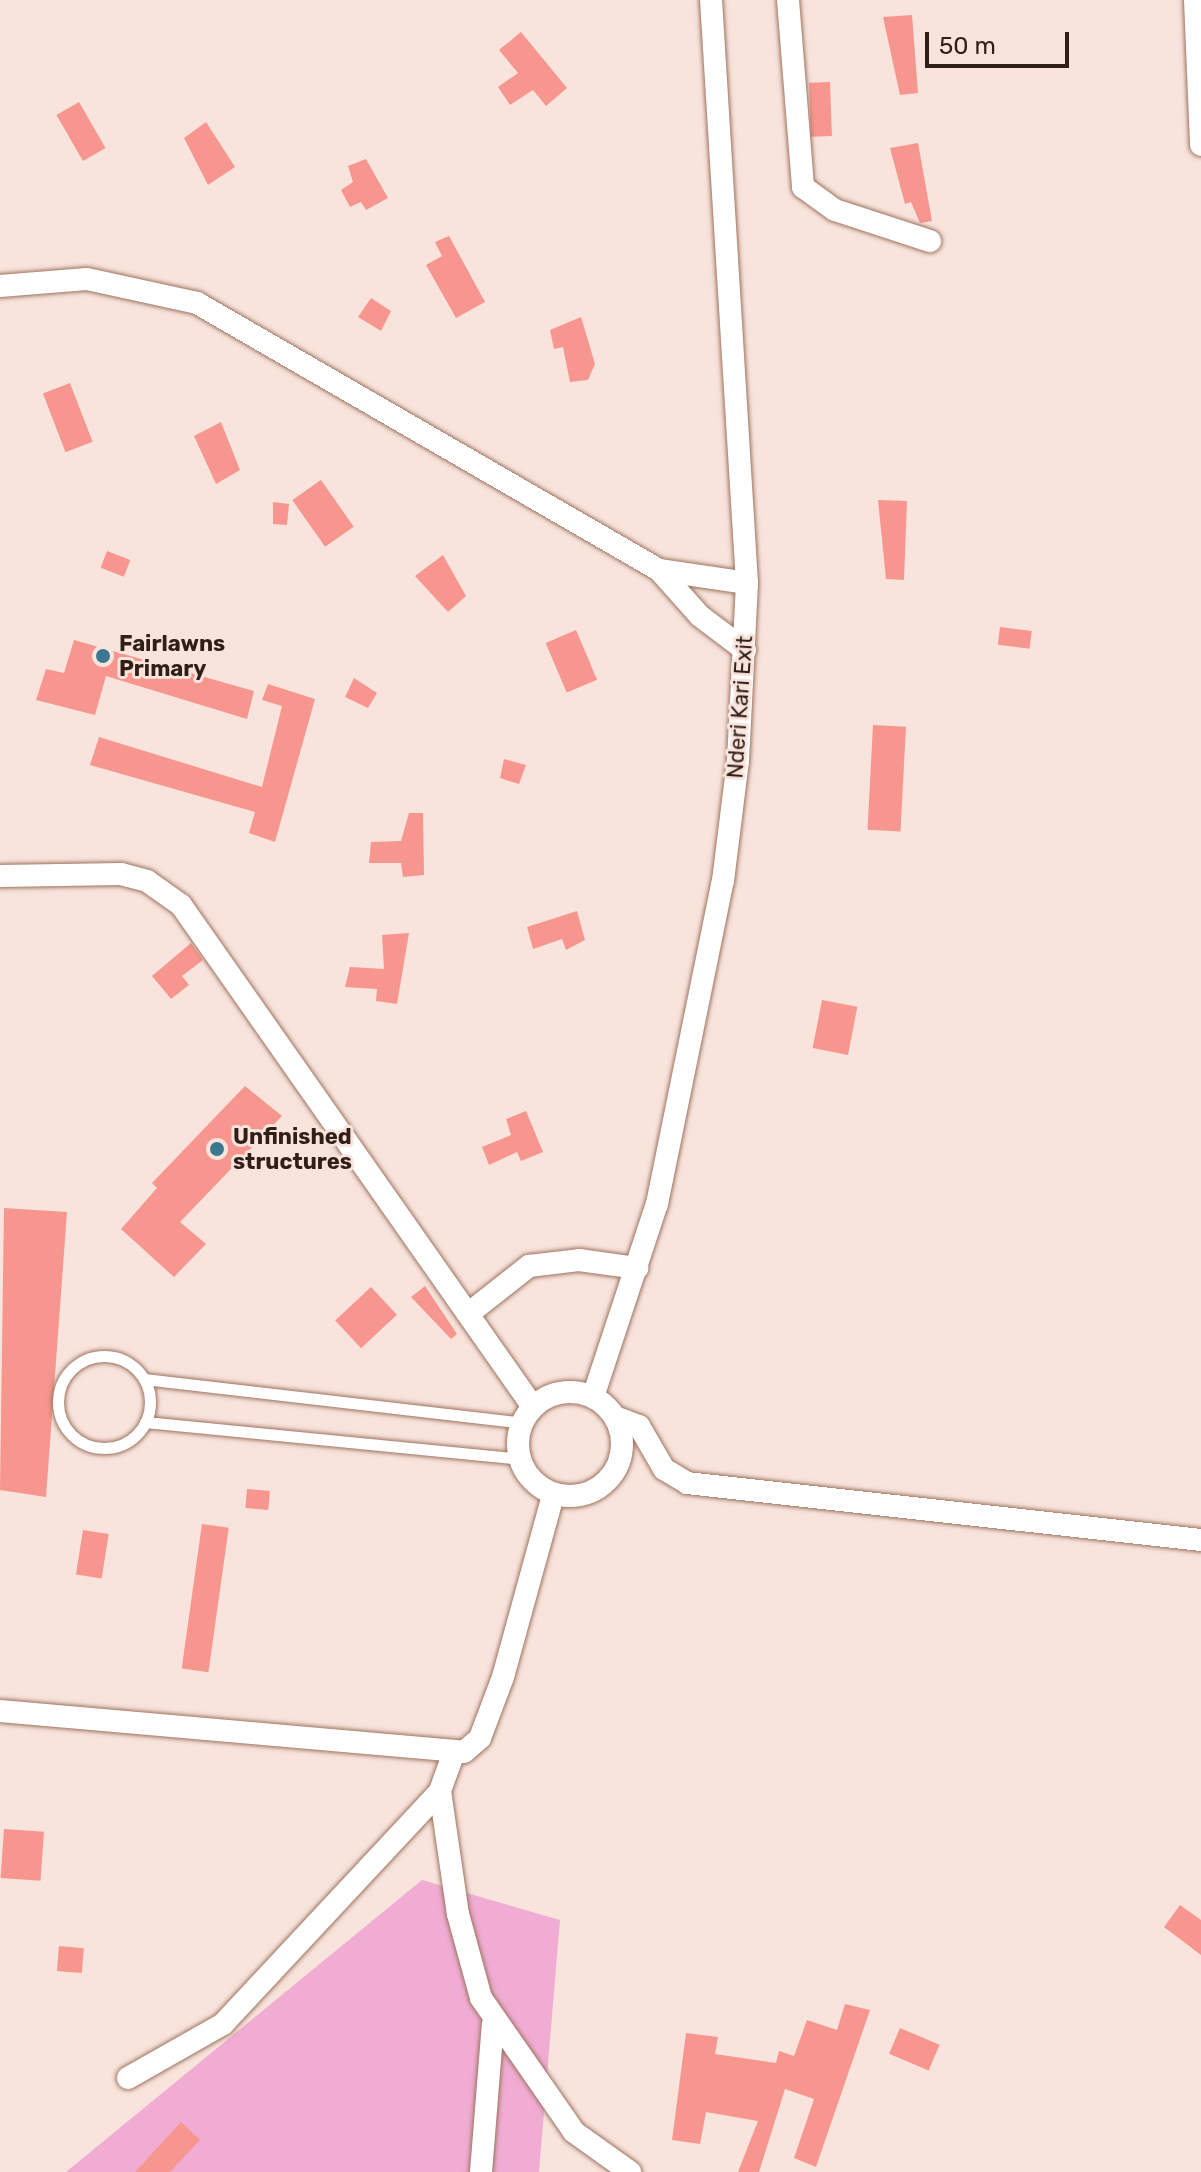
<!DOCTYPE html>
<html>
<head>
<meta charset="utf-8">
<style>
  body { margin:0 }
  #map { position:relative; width:1201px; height:2172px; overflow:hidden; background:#f8e4dc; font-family:Rubik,sans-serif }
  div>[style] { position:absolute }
  .green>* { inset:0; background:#f0acd2 }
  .building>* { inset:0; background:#f6968e; transform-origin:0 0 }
  .roads { filter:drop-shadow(0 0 2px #9e7360) drop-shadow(0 0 2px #9e7360) }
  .lane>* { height:11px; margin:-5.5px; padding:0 5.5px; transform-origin:5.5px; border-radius:5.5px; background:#fff }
  .lane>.ring { margin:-5.5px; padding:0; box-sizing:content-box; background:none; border:11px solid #fff; border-radius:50% }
  .street>* { height:22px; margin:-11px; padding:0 11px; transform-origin:11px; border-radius:11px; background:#fff }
  .street>.ring { margin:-11px; padding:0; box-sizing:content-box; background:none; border:22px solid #fff; border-radius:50% }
  .dots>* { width:22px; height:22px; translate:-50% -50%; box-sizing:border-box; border:4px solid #f8e4dc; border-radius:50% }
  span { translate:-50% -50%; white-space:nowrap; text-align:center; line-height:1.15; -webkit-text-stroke:6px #f8e4dc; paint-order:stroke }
  .poi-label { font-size:22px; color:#301f17; font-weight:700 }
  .left { translate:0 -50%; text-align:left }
  .street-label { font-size:22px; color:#301f17 }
  .scale { position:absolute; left:925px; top:32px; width:144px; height:36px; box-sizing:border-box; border:4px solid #301f17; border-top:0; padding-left:10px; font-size:24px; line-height:28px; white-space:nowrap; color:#301f17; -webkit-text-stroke:6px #f8e4dc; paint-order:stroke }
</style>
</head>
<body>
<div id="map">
  <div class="green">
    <i style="clip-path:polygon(422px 1880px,560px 1920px,539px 2172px,66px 2172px)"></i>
  </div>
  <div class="building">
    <i style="clip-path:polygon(912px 15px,918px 93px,900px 95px,883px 17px)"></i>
    <i style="clip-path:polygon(521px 32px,567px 88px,546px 106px,533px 90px,510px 105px,498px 87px,518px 73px,499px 50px)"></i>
    <i style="left:830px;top:82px;width:54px;height:21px;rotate:88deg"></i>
    <i style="left:79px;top:102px;width:53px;height:26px;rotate:60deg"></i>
    <i style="clip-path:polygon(206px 122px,235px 167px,208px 185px,184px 138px)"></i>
    <i style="clip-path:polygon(918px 143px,932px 221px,920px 223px,911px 202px,905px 204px,890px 148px)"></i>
    <i style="clip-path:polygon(366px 159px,388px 198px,366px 210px,361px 202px,350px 207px,341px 190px,353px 182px,348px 166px)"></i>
    <i style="clip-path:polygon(449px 236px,485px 302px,456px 318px,426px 265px,442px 256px,435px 242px)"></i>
    <i style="clip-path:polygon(371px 298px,391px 311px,381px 331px,358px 317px)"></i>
    <i style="clip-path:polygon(581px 317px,595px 364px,588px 380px,570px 382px,563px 347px,554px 349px,550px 330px)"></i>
    <i style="left:70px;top:383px;width:63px;height:29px;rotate:69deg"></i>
    <i style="clip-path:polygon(221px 422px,240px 470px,216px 484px,194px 436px)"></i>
    <i style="left:321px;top:480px;width:57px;height:35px;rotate:55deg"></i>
    <i style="clip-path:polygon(878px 500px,907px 501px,904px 580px,886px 579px)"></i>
    <i style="clip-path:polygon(273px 502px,289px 504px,287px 525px,273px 524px)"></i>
    <i style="left:107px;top:551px;width:25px;height:18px;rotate:21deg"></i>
    <i style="clip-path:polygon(443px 555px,466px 596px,448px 612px,415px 576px)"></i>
    <i style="left:1000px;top:627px;width:32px;height:18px;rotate:7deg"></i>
    <i style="left:576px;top:630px;width:54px;height:33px;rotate:67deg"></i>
    <i style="clip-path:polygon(74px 640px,254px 691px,247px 719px,106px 676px,95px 715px,36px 700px,46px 669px,64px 673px)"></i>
    <i style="clip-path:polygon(354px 678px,377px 693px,368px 708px,345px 697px)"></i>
    <i style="clip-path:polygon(268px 684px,315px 699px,275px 842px,249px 833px,255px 812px,90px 765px,99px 737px,262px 787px,282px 706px,262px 700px)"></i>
    <i style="left:873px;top:725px;width:33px;height:105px;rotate:3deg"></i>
    <i style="clip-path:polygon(504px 759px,526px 765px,519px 784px,500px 778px)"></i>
    <i style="clip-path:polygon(409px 813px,423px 813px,424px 875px,403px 877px,401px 863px,369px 863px,371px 842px,401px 841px)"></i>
    <i style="clip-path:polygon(577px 911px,585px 940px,566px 950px,562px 939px,533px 949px,527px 927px)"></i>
    <i style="clip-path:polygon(409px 933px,397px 1004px,376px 1001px,377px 989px,345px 987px,350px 967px,384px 969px,382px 935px)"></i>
    <i style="clip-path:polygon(191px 943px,203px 960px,182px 976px,189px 985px,171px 999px,152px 976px)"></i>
    <i style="left:822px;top:1000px;width:36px;height:49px;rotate:11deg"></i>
    <i style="clip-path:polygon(245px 1086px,282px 1116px,180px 1222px,206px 1244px,174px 1277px,121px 1229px,157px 1188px,152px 1183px)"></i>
    <i style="clip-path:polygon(526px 1111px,543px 1152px,521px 1161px,517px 1152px,489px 1165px,482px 1147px,511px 1135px,506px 1119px)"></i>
    <i style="clip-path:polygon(4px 1208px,67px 1212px,46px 1497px,0 1490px)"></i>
    <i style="clip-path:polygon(425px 1286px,457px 1334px,451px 1339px,411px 1297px)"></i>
    <i style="left:371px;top:1287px;width:38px;height:49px;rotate:47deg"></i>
    <i style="left:247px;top:1489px;width:23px;height:19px;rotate:5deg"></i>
    <i style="left:202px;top:1524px;width:27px;height:146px;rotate:8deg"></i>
    <i style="left:83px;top:1530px;width:26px;height:45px;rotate:9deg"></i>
    <i style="left:4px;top:1829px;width:40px;height:49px;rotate:4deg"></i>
    <i style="clip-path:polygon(1180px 1905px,1201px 1920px,1201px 1955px,1164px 1927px)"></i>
    <i style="left:59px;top:1946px;width:25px;height:25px;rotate:5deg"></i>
    <i style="clip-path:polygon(845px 2004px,870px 2010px,816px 2167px,794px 2158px,814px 2099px,785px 2089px,759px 2172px,738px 2172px,758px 2121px,706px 2112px,700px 2144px,672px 2140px,686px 2033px,718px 2037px,715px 2054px,776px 2063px,779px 2051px,794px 2056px,807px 2020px,837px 2030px)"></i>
    <i style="left:900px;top:2028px;width:43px;height:28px;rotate:23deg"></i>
    <i style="clip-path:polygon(181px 2122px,200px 2140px,170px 2172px,135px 2172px)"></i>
  </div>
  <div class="roads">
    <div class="lane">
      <i class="ring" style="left:58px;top:1356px;width:81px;height:81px"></i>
      <i style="left:144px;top:1379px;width:381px;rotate:6.6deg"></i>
      <i style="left:145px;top:1422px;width:377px;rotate:5.6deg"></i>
    </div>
    <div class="street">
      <i style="left:788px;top:0;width:188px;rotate:85.4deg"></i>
      <i style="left:803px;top:187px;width:39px;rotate:36deg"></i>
      <i style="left:835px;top:210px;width:100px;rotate:18.1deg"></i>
      <i style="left:1195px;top:0;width:145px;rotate:87.6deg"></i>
      <i style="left:0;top:286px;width:87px;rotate:-4.6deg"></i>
      <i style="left:87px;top:279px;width:113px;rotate:12.3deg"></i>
      <i style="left:197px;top:303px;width:534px;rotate:30.02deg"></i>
      <i style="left:745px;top:650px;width:56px;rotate:-142.9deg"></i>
      <i style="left:700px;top:616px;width:62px;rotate:-131.7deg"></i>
      <i style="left:659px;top:570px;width:89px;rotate:8.4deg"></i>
      <i style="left:0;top:876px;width:121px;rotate:-0.9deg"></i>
      <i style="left:121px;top:874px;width:27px;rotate:15deg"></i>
      <i style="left:147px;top:881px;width:42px;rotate:35.2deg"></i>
      <i style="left:181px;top:905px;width:613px;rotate:54.96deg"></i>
      <i style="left:468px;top:1314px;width:78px;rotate:-38.2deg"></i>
      <i style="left:529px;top:1266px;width:50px;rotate:-6.8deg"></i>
      <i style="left:579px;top:1260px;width:59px;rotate:7.9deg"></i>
      <i class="ring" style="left:518px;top:1392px;width:82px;height:82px"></i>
      <i style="left:593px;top:1397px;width:203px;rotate:-71.7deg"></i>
      <i style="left:657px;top:1204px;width:330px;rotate:-78.5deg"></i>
      <i style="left:723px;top:881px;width:121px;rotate:-82.9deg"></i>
      <i style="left:738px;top:761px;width:178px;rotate:-87.1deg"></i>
      <i style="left:747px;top:583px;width:584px;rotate:-93.53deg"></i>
      <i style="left:615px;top:1417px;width:26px;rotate:21deg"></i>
      <i style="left:639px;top:1426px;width:50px;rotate:59.8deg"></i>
      <i style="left:664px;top:1469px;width:27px;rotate:31deg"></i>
      <i style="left:687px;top:1483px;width:517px;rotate:6.33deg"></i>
      <i style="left:0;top:1711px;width:466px;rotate:5deg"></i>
      <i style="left:464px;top:1752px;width:21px;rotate:-41deg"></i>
      <i style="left:480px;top:1738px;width:65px;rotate:-69.3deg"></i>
      <i style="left:503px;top:1677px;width:189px;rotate:-74.6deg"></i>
      <i style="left:453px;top:1755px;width:38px;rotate:110deg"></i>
      <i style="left:440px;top:1791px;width:124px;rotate:81.7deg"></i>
      <i style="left:458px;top:1914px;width:87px;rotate:74.7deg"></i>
      <i style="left:481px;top:1998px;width:163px;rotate:55.2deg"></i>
      <i style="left:574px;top:2132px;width:69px;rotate:35.5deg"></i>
      <i style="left:128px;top:2078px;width:109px;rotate:-29.6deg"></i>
      <i style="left:223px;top:2024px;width:318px;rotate:-47deg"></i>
      <i style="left:481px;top:2172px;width:148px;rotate:-85.4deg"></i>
    </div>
  </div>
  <div class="dots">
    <i style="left:103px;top:656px;background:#3b788f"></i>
    <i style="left:217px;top:1149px;background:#3b788f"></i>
  </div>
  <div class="poi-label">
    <span class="left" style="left:119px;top:656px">Fairlawns<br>Primary</span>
    <span class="left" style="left:233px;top:1149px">Unfinished<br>structures</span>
  </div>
  <div class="street-label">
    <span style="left:740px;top:707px;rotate:-86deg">Nderi Kari Exit</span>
  </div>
  <div class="scale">50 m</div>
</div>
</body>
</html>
